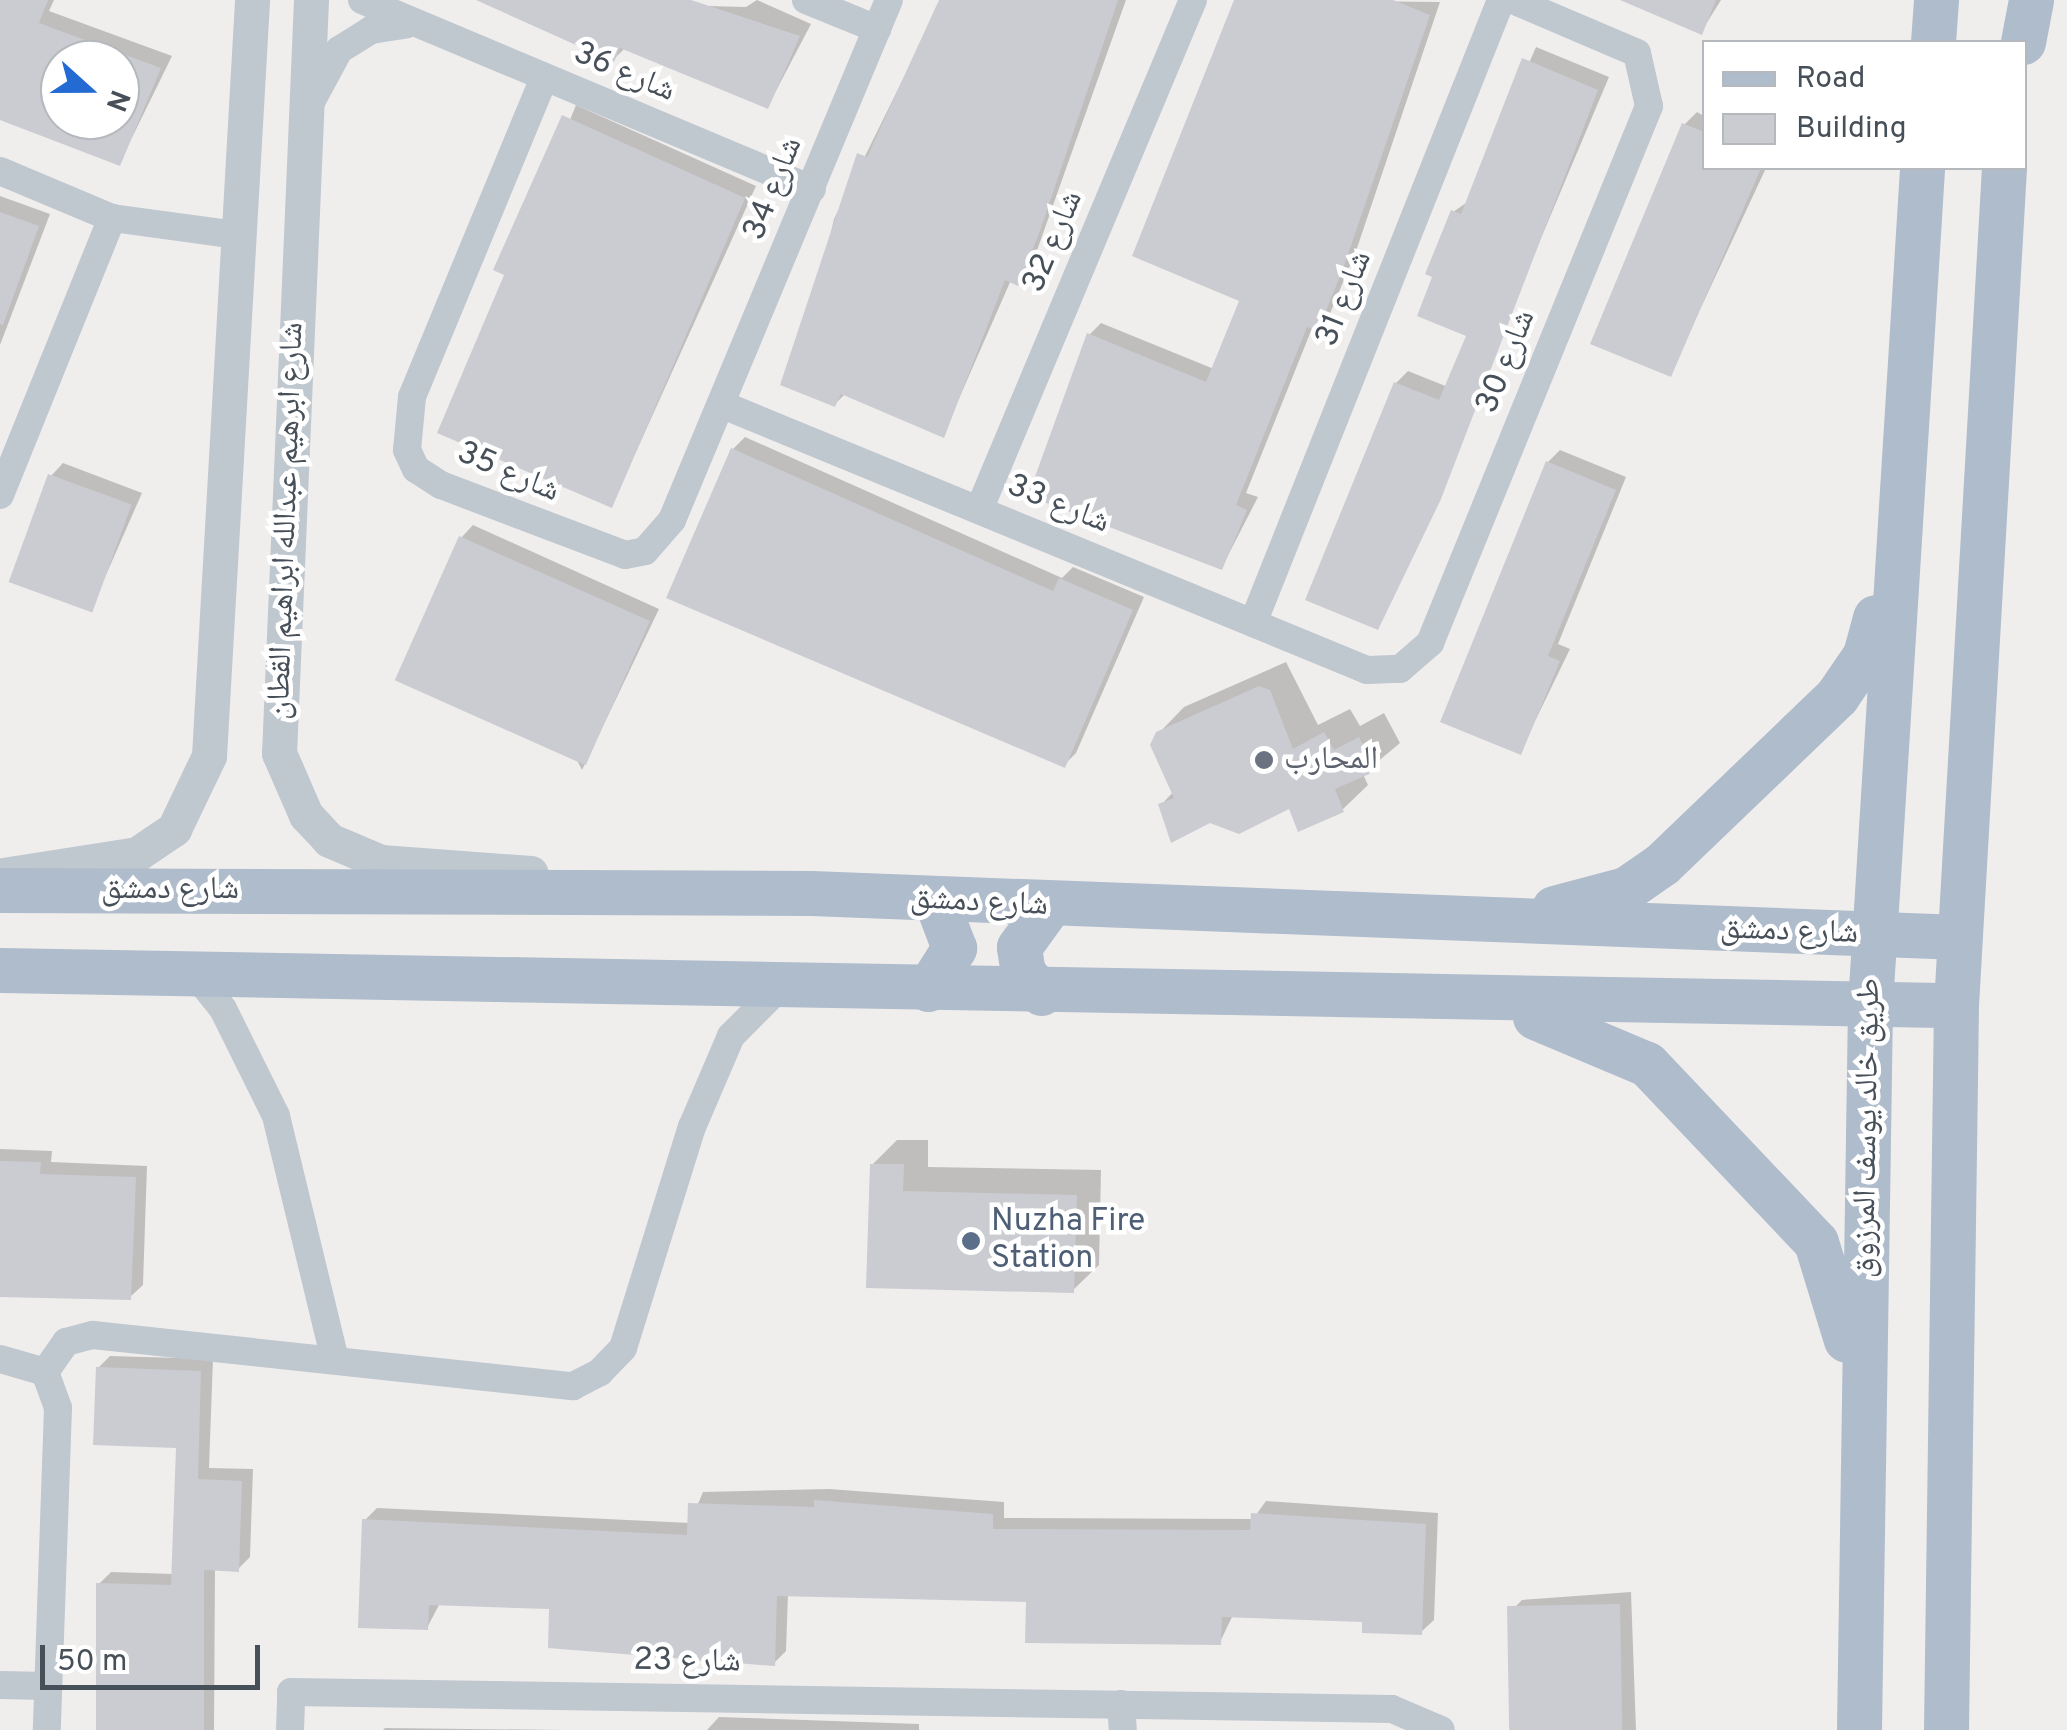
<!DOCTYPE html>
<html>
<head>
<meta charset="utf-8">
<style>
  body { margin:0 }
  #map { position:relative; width:2067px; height:1730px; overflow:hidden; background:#f0eded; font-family:Overpass,"Noto Naskh Arabic",sans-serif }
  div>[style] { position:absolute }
  .shadow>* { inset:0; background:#0003 }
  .building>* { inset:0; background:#caccd2; transform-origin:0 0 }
  .minor>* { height:28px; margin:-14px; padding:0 14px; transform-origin:14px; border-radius:14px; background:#bfc7cf }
  .tertiary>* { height:35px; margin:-17.5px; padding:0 17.5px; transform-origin:17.5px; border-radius:17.5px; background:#bfc7cf }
  .primary>* { height:45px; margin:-22.5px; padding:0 22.5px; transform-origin:22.5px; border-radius:22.5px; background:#aebccb }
  .dots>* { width:28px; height:28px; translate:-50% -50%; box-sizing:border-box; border:5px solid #fff; border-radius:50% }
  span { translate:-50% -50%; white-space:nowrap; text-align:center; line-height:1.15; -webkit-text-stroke:9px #fff; paint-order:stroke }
  .street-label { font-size:32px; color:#475059 }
  .worship-label { font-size:32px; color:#5b616d }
  .left { translate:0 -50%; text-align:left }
  .service-label { font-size:32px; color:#4e5e75 }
  .legend { position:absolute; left:1702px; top:40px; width:325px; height:130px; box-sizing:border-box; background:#fff; border:2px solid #b5b9bd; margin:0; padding:12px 18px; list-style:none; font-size:30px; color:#475059 }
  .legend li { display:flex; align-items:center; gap:20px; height:50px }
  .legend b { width:50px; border:2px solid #b5b9bd }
  .north { position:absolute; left:40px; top:40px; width:100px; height:100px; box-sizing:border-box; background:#fff; border:2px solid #b5b9bd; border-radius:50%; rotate:111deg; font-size:28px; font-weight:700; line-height:40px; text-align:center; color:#475059 }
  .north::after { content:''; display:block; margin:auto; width:35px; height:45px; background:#236ad3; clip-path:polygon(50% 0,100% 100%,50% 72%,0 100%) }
  .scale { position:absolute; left:40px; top:1645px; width:220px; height:45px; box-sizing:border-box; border:5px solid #475059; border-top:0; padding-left:12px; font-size:30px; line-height:35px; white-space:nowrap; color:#475059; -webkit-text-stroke:8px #fff; paint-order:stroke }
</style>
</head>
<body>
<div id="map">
  <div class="shadow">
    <i style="clip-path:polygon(evenodd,0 0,54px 0,49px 11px,172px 56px,121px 160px,0 115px,0 0,60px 60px,120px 60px,120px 120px,60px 120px,60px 60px)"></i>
    <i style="clip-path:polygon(482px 0,746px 7px,757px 0,811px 24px,768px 106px,625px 48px,614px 59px)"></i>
    <i style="clip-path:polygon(942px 0,1126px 0,1030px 270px,1011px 280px,943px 435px,846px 393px,835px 404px,815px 303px,834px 219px)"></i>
    <i style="clip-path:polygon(1237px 0,1440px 2px,1356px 251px,1329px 316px,1313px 326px,1246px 493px,1258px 497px,1222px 567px,1089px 335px,1101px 323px,1214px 369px,1243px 299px)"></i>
    <i style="clip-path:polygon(1623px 0,1721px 0,1701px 32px)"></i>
    <i style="clip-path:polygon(1536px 47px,1609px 77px,1377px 627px,1396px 383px,1408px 371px,1448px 387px,1469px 334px,1453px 212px,1469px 201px)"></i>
    <i style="clip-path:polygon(576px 105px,756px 186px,612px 505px,507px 274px)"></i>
    <i style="clip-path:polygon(1697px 112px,1704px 116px,1704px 168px,1766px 168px,1670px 374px,1684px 125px)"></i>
    <i style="clip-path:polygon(0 196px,50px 214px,0 345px)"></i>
    <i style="clip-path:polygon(745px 437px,1062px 578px,1073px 567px,1144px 597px,1076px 753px,1064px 765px,733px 449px)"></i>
    <i style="clip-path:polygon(1560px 450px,1626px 477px,1558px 644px,1570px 649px,1520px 752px,1548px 462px)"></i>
    <i style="clip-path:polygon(63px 463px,142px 493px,91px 609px,51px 476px)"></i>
    <i style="clip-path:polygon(473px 525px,659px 609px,582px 770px,461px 538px)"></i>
    <i style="clip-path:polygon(1286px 662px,1318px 725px,1350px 709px,1360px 726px,1384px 713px,1400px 743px,1363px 774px,1368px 785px,1342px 810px,1161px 805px,1174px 791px,1158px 734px,1184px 707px)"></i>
    <i style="clip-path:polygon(897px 1140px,928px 1140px,928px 1167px,1101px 1170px,1099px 1265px,1073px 1290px,869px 1285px,872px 1165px)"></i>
    <i style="clip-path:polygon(0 1149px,52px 1151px,51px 1162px,147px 1166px,143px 1285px,130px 1297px,0 1295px)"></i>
    <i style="clip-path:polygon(110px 1356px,213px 1359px,209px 1468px,253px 1469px,250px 1557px,238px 1569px,215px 1568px,214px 1730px,97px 1730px,99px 1584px,111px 1572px,174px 1574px,178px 1445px,98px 1368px)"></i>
    <i style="clip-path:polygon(829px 1489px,1004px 1502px,1004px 1518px,1253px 1519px,1266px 1501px,1438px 1513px,1434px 1620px,1421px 1632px,1365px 1620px,1233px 1615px,1220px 1642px,1029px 1600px,788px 1594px,786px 1651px,774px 1663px,684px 1660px,685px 1650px,552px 1607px,440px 1603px,427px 1628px,365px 1520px,377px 1508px,690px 1523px,703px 1492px)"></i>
    <i style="clip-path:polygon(1631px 1592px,1636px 1730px,1515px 1730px,1510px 1612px,1522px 1600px)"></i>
    <i style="clip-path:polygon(719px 1717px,919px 1724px,919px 1730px,707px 1730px)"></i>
    <i style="clip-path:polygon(385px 1728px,566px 1730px,383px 1730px)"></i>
  </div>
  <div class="building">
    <i style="clip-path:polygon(evenodd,0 0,48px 0,39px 23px,161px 68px,120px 166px,0 120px,0 0,60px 60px,120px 60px,120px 120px,60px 120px,60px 60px)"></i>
    <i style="clip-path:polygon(476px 0,691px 0,800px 36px,768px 109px,620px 48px,614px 62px)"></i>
    <i style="clip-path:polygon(939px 0,1118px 0,1040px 231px,1018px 286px,1005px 280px,944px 438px,841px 394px,835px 407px,780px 385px,857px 153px,867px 157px)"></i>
    <i style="clip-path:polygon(1234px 0,1393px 0,1430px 15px,1344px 266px,1318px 331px,1307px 327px,1236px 505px,1247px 510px,1222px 570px,1028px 496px,1087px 333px,1206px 382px,1239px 301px,1132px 256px)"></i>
    <i style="clip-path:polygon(1620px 0,1716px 0,1702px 35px)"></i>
    <i style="clip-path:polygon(1522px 58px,1598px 90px,1441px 499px,1378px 630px,1305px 600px,1394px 382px,1439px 400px,1466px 336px,1417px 316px,1432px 277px,1425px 274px,1451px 210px,1461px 214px)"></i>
    <i style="clip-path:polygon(562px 115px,745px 198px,612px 508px,437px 433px,504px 275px,493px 270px)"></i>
    <i style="clip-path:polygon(1682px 123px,1704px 132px,1704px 168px,1761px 168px,1671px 377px,1590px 344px)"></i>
    <i style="clip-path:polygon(0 212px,39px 226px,3px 325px,0 324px)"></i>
    <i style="clip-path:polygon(731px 448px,1053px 591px,1059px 578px,1133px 610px,1065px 768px,666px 598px)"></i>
    <i style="clip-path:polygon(1546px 461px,1616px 490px,1548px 656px,1560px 661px,1521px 755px,1440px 722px)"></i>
    <i style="left:48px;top:474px;width:89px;height:115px;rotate:20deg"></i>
    <i style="left:459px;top:536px;width:209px;height:158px;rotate:24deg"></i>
    <i style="clip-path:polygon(1259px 686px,1270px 690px,1293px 749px,1324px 732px,1334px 750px,1359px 737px,1376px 771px,1335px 789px,1344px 812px,1298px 832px,1289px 809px,1239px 834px,1210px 823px,1171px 843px,1158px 804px,1174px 798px,1150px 745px,1156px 732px)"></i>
    <i style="clip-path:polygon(0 1161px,41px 1162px,40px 1174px,136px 1177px,131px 1300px,0 1297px)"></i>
    <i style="clip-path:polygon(870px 1164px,904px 1164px,903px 1191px,1077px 1195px,1074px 1293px,866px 1288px)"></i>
    <i style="clip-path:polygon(96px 1367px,201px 1371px,198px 1479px,242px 1481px,239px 1572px,204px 1570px,204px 1730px,96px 1730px,96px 1583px,171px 1585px,176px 1448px,93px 1445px)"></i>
    <i style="clip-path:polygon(814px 1500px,993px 1514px,993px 1529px,1250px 1530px,1251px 1513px,1426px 1524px,1422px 1635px,1362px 1633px,1362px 1622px,1222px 1617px,1221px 1645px,1025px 1643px,1026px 1602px,777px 1596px,775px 1666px,548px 1648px,549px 1609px,429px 1605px,428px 1630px,358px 1628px,362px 1519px,687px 1535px,688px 1503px,814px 1507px)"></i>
    <i style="left:1620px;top:1604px;width:126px;height:113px;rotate:89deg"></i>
  </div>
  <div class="minor">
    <i style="left:362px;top:0;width:488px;rotate:22.8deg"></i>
    <i style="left:806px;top:0;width:77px;rotate:22.2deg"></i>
    <i style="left:544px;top:78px;width:345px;rotate:112.5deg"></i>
    <i style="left:412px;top:397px;width:53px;rotate:95.4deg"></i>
    <i style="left:407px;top:450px;width:21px;rotate:65deg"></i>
    <i style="left:416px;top:469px;width:30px;rotate:33deg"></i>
    <i style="left:441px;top:485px;width:197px;rotate:20.8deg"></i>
    <i style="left:625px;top:555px;width:20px;rotate:-11deg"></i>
    <i style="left:645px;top:551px;width:41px;rotate:-48.9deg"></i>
    <i style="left:672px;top:520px;width:563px;rotate:-67.35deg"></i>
    <i style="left:312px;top:100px;width:57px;rotate:-61.6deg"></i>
    <i style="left:339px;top:50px;width:38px;rotate:-32deg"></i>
    <i style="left:371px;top:30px;width:36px;rotate:-9deg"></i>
    <i style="left:0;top:171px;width:121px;rotate:22.8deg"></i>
    <i style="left:112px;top:218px;width:127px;rotate:7.7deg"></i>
    <i style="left:723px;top:405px;width:696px;rotate:22.37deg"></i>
    <i style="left:1367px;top:670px;width:33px;rotate:-2deg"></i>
    <i style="left:1400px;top:669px;width:40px;rotate:-41deg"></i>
    <i style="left:1430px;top:643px;width:580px;rotate:-67.81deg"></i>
    <i style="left:1649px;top:106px;width:54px;rotate:-102.8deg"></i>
    <i style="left:1637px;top:53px;width:135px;rotate:-156.9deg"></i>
    <i style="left:0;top:495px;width:299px;rotate:-68deg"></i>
    <i style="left:979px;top:510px;width:553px;rotate:-67.24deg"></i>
    <i style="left:1253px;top:623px;width:671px;rotate:-68.29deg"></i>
    <i style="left:194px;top:973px;width:46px;rotate:51.1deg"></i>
    <i style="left:223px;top:1009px;width:119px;rotate:63.6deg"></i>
    <i style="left:276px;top:1116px;width:246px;rotate:76.4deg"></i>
    <i style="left:0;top:1359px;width:47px;rotate:16.1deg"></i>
    <i style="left:45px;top:1372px;width:38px;rotate:70deg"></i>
    <i style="left:58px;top:1408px;width:322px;rotate:92deg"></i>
    <i style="left:45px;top:1372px;width:37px;rotate:-55deg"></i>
    <i style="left:66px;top:1342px;width:28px;rotate:-15deg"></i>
    <i style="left:93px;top:1335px;width:483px;rotate:6.1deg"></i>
    <i style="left:573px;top:1386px;width:30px;rotate:-27deg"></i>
    <i style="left:600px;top:1372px;width:33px;rotate:-46deg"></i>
    <i style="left:623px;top:1348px;width:232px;rotate:-72.7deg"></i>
    <i style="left:692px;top:1127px;width:99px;rotate:-66.8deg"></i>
    <i style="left:731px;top:1036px;width:69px;rotate:-45deg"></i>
    <i style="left:0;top:1685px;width:46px;rotate:1.2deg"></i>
    <i style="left:1121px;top:1704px;width:26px;rotate:86deg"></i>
    <i style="left:290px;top:1730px;width:38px;rotate:-88deg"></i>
    <i style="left:291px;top:1692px;width:1101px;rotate:0.88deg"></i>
    <i style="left:1392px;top:1709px;width:53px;rotate:23.2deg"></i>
  </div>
  <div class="tertiary">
    <i style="left:311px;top:0;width:754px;rotate:92.43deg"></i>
    <i style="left:279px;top:753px;width:68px;rotate:66.5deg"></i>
    <i style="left:306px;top:815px;width:34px;rotate:47deg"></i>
    <i style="left:329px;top:840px;width:56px;rotate:22.9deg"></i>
    <i style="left:381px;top:862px;width:150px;rotate:4.2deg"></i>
    <i style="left:3px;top:875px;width:136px;rotate:-8.9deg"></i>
    <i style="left:137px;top:854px;width:45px;rotate:-34deg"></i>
    <i style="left:174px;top:829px;width:81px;rotate:-64.4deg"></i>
    <i style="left:209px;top:756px;width:757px;rotate:-86.74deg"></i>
  </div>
  <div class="primary">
    <i style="left:1933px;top:42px;width:42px;rotate:-85.9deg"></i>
    <i style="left:2023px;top:42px;width:43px;rotate:-79.2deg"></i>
    <i style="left:0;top:890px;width:811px;rotate:0.21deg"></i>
    <i style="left:811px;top:893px;width:1149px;rotate:2.19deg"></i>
    <i style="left:1554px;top:908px;width:74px;rotate:-14.8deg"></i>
    <i style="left:1626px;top:889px;width:44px;rotate:-34.8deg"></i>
    <i style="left:1662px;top:864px;width:243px;rotate:-43.8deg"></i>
    <i style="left:1837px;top:696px;width:50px;rotate:-55.7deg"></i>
    <i style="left:1865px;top:655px;width:39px;rotate:-75deg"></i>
    <i style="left:0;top:970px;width:1956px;rotate:1.03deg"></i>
    <i style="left:928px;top:989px;width:49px;rotate:-57.6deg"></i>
    <i style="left:954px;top:948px;width:48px;rotate:-110.7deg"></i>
    <i style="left:1041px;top:993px;width:27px;rotate:-132deg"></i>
    <i style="left:1023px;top:973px;width:26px;rotate:-99deg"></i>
    <i style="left:1019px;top:947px;width:49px;rotate:-54.1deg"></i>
    <i style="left:1535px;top:1017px;width:121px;rotate:22.8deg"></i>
    <i style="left:1647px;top:1064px;width:245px;rotate:46.5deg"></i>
    <i style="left:1816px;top:1242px;width:102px;rotate:73deg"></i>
    <i style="left:1859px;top:1730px;width:725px;rotate:-89.13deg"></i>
    <i style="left:1870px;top:1005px;width:839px;rotate:-86.44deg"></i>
    <i style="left:1946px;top:1730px;width:725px;rotate:-89.21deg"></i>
    <i style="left:1956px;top:1005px;width:838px;rotate:-86.72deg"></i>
  </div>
  <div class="dots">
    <i style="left:1264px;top:760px;background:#6b7280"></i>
    <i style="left:971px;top:1241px;background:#5c6f8a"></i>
  </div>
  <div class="street-label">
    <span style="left:624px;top:73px;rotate:23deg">شارع 36</span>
    <span style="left:774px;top:189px;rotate:-68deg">شارع 34</span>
    <span style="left:1054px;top:242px;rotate:-67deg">شارع 32</span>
    <span style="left:1345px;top:299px;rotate:-68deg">شارع 31</span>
    <span style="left:1507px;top:362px;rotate:-68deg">شارع 30</span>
    <span style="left:508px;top:473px;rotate:23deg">شارع 35</span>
    <span style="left:1058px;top:505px;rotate:22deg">شارع 33</span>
    <span style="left:287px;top:521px;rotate:-88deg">شارع ابرهيم عبدالله ابراهيم القطان</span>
    <span style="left:170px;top:890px">شارع دمشق</span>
    <span style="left:979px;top:903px;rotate:3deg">شارع دمشق</span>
    <span style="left:1789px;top:932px;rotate:2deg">شارع دمشق</span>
    <span style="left:1868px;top:1128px;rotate:-89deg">طريق خالد يوسف المرزوق</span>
    <span style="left:687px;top:1662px;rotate:1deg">شارع 23</span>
  </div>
  <div class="worship-label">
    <span class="left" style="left:1284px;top:760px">المحارب</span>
  </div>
  <div class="service-label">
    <span class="left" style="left:991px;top:1241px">Nuzha Fire<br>Station</span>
  </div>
  <ul class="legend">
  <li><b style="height:12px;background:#aebccb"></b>Road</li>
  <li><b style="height:28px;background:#caccd2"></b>Building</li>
  </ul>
  <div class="north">N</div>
  <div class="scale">50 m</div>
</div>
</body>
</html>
